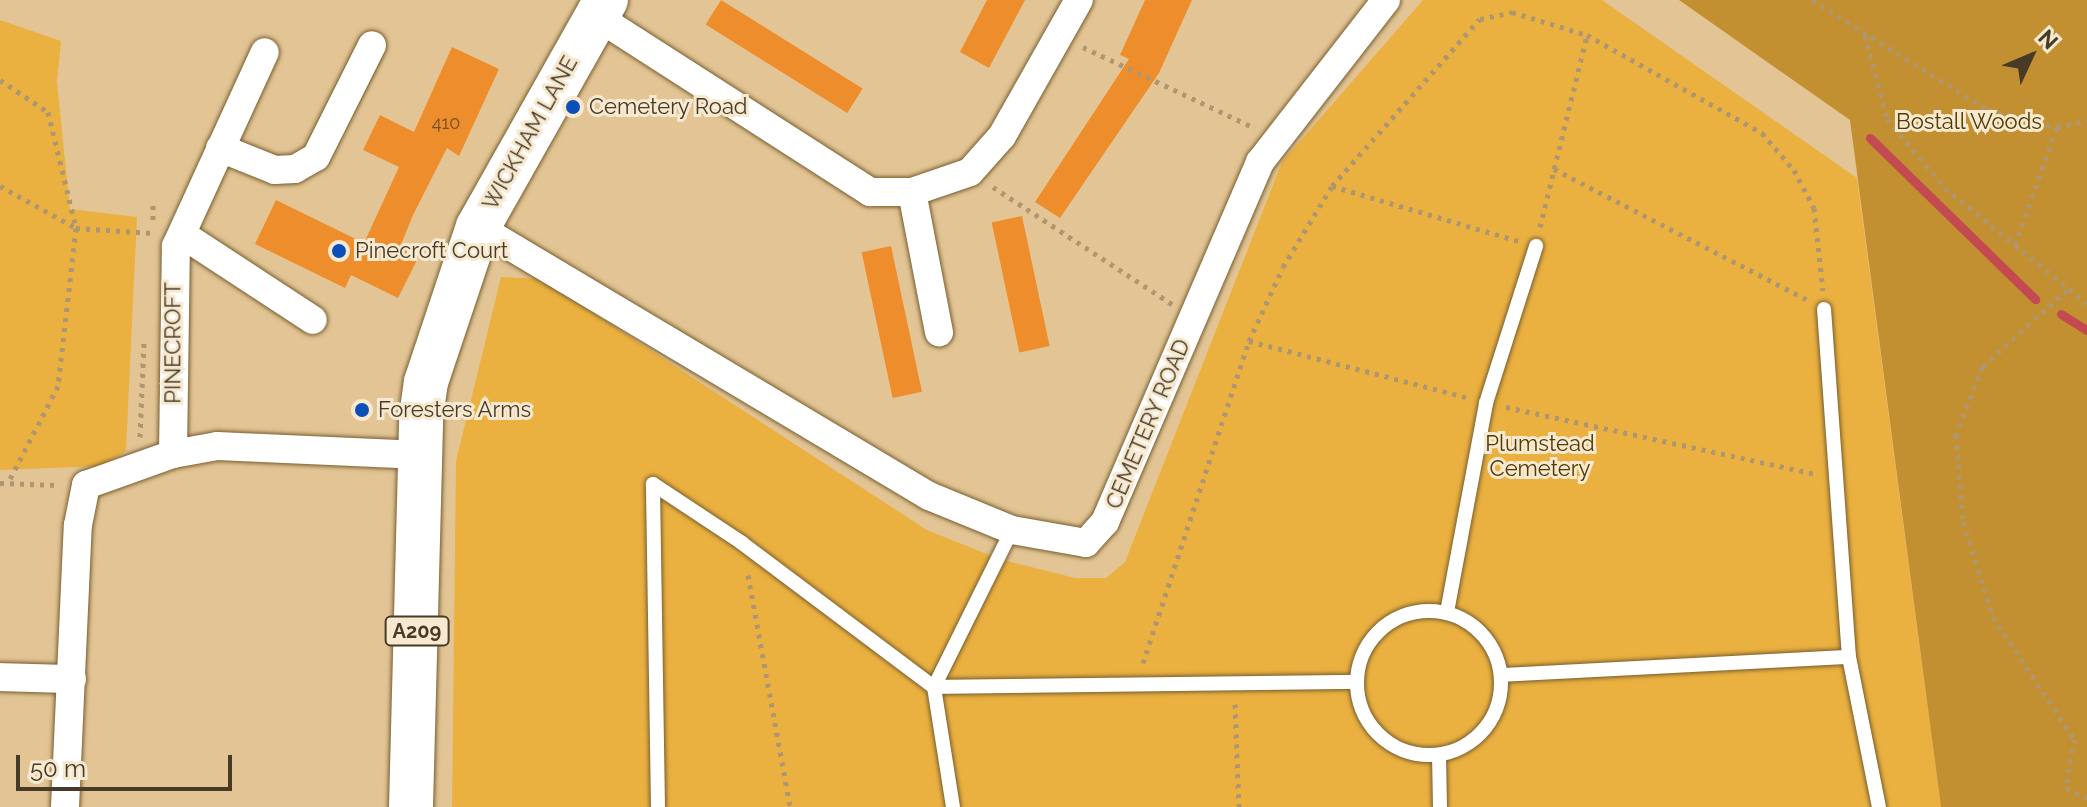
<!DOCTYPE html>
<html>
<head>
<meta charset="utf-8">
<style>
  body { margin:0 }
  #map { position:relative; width:2087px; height:807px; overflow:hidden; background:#e3c595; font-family:Raleway,sans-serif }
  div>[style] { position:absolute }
  .green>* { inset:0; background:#ebb140 }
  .forest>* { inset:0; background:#c29030 }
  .stream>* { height:9px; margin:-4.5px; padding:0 4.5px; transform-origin:4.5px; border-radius:4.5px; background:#c34a50 }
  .building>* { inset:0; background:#ed8d2c; transform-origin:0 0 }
  .path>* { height:5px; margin-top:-2.5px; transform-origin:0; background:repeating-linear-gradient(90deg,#ae9670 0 4px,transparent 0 10px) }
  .roads { filter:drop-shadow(0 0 2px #785e2f) drop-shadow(0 0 2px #785e2f) }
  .service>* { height:14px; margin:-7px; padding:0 7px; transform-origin:7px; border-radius:7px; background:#fff }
  .service>.ring { margin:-7px; padding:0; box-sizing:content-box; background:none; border:14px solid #fff; border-radius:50% }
  .minor>* { height:28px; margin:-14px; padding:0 14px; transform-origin:14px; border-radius:14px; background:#fff }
  .primary>* { height:44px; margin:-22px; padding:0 22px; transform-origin:22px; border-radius:22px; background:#fff }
  .dots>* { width:22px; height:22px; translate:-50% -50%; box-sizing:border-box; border:4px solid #f7e8d0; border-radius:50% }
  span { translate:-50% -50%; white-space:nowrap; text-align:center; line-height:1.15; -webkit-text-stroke:6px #f7e8d0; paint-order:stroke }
  .number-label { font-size:18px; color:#705028 }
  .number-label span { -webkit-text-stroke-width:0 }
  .shield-label span { padding:2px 6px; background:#f7e8d0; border:2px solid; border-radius:6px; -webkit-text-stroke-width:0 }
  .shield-label { font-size:20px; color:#473b27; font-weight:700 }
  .poi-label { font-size:22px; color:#473b27 }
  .left { translate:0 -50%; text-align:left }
  .park-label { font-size:22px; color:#533a03 }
  .street-label { font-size:22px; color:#473b27 }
  .north { position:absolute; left:1991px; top:16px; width:80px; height:80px; -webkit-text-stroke:6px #f7e8d0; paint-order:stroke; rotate:46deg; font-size:22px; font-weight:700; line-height:32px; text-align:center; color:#473b27 }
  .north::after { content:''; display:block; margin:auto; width:28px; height:36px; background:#473b27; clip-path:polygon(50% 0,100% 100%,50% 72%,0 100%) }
  .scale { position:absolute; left:16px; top:755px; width:216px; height:36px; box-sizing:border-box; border:4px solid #473b27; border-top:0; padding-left:10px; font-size:24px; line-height:28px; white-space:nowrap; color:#473b27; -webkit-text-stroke:6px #f7e8d0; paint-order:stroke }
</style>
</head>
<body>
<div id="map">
  <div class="green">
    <i style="clip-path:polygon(1423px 0,1602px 0,1857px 178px,1941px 807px,452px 807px,456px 461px,501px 277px,541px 279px,927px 530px,999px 559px,1075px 578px,1106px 578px,1125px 562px,1282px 162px)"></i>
    <i style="clip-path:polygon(0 20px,61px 41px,57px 82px,70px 209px,137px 217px,126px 451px,101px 466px,0 470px)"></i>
  </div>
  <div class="forest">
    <i style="clip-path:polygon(1679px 0,2087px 0,2087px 807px,1941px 807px,1850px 120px)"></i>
  </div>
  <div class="stream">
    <i style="left:1870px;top:138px;width:231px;rotate:44.3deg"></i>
    <i style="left:2061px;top:314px;width:31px;rotate:32deg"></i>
  </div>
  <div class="building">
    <i style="left:721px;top:0;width:167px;height:29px;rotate:32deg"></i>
    <i style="clip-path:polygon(987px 0,1025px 0,989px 68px,960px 52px)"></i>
    <i style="clip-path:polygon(1145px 0,1192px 0,1159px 73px,1060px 218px,1035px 202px,1129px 59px,1120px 55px)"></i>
    <i style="clip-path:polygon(452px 47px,499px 69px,459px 156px,447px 148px,413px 215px,400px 247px,419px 256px,398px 298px,351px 275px,345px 288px,255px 244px,276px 200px,364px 243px,399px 167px,363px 150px,380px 115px,414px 132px)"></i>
    <i style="left:1022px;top:216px;width:133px;height:31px;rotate:78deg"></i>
    <i style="left:891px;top:246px;width:149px;height:30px;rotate:78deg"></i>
  </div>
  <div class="path">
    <i style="left:1812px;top:0;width:208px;rotate:32deg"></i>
    <i style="left:1988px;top:110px;width:71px;rotate:13.8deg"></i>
    <i style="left:2057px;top:127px;width:31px;rotate:-11deg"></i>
    <i style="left:1865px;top:35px;width:87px;rotate:75.3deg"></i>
    <i style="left:1887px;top:119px;width:90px;rotate:50deg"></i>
    <i style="left:1945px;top:188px;width:183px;rotate:39.2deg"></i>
    <i style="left:1083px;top:47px;width:190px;rotate:25.2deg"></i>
    <i style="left:0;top:80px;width:58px;rotate:33.7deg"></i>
    <i style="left:48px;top:112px;width:119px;rotate:76.4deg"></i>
    <i style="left:76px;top:228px;width:159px;rotate:96.5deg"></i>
    <i style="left:58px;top:386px;width:109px;rotate:117.3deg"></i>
    <i style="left:1554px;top:169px;width:284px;rotate:27.3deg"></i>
    <i style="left:0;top:186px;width:87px;rotate:28.9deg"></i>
    <i style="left:76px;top:228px;width:77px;rotate:3.7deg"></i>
    <i style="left:1332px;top:186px;width:223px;rotate:-48.5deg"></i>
    <i style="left:1480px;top:19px;width:33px;rotate:-12deg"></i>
    <i style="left:1512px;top:12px;width:78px;rotate:17deg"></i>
    <i style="left:1587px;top:35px;width:201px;rotate:29.2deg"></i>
    <i style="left:1762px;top:133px;width:49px;rotate:49.1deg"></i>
    <i style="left:1794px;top:170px;width:43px;rotate:62.2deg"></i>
    <i style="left:1814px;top:208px;width:83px;rotate:83.8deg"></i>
    <i style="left:993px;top:187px;width:214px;rotate:33.2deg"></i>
    <i style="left:153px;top:205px;width:20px;rotate:90deg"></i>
    <i style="left:1540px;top:227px;width:198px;rotate:-76.2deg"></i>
    <i style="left:2015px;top:245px;width:125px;rotate:-70.4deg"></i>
    <i style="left:2067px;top:290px;width:115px;rotate:137.8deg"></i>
    <i style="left:1982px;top:367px;width:73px;rotate:110.9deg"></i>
    <i style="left:1956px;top:435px;width:87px;rotate:85.4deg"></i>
    <i style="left:1963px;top:522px;width:100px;rotate:72.5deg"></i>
    <i style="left:1993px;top:617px;width:146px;rotate:56.4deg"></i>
    <i style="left:2074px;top:739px;width:50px;rotate:99.3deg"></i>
    <i style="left:2066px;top:788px;width:23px;rotate:25deg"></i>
    <i style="left:1249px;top:341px;width:227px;rotate:14.5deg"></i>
    <i style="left:1506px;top:407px;width:318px;rotate:12.2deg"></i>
    <i style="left:140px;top:437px;width:94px;rotate:-87.6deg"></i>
    <i style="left:0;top:483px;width:57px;rotate:2deg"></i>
    <i style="left:748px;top:575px;width:236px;rotate:79.7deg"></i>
    <i style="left:1143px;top:663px;width:339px;rotate:-71.8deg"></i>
    <i style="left:1249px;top:341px;width:81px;rotate:-65.3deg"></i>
    <i style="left:1283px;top:267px;width:95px;rotate:-58.8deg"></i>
    <i style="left:1332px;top:186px;width:195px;rotate:16.4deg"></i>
    <i style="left:1235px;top:704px;width:103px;rotate:87.8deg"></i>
  </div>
  <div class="roads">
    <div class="service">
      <i style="left:1824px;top:309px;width:349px;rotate:85.9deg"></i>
      <i style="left:1849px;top:657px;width:153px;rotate:78.7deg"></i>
      <i class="ring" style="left:1357px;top:611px;width:130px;height:130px"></i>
      <i style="left:1447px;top:612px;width:213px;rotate:-79.4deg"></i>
      <i style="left:1486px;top:403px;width:165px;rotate:-72.3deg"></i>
      <i style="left:1501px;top:675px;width:348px;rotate:-3deg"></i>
      <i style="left:1439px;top:755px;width:52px;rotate:88.9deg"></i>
      <i style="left:658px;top:807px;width:323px;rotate:-90.9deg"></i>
      <i style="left:653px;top:484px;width:107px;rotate:33.5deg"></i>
      <i style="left:742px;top:543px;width:240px;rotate:36.9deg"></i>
      <i style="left:934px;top:687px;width:422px;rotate:-0.7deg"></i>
      <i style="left:953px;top:807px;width:121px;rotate:-99deg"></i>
      <i style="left:934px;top:687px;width:175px;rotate:-63.6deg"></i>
    </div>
    <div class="minor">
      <i style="left:596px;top:16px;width:326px;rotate:32.7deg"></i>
      <i style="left:870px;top:192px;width:42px"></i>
      <i style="left:912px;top:192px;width:61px;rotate:-19deg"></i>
      <i style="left:970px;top:172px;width:48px;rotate:-48.4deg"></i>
      <i style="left:1002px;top:136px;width:156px;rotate:-60.5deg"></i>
      <i style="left:220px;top:148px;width:59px;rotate:21.8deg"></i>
      <i style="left:275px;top:170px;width:20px;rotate:-3deg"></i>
      <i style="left:295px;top:169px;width:24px;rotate:-30deg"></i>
      <i style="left:316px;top:157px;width:125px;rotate:-63.4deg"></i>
      <i style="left:912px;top:192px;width:143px;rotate:79.1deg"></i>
      <i style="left:478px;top:227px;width:525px;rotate:30.81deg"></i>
      <i style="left:929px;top:496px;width:90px;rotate:22.3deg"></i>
      <i style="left:1012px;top:530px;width:75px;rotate:10deg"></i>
      <i style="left:1086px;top:543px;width:28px;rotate:-48deg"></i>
      <i style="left:1105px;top:522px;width:392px;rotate:-66.7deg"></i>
      <i style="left:1260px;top:162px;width:205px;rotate:-52.1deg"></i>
      <i style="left:183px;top:235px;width:155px;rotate:33.2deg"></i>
      <i style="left:173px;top:454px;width:208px;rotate:-89.2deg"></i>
      <i style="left:176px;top:246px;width:213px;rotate:-65.4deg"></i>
      <i style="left:0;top:677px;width:72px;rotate:1.6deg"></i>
      <i style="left:65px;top:807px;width:282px;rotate:-87.4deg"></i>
      <i style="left:78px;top:525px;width:41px;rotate:-78.7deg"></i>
      <i style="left:86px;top:485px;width:92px;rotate:-19.6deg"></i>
      <i style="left:173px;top:454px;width:45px;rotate:-10.3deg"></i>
      <i style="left:217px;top:446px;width:204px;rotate:2.5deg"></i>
    </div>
    <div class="primary">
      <i style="left:411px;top:807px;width:390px;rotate:-88.5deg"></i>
      <i style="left:421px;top:417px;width:35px;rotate:-82deg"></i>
      <i style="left:426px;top:382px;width:163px;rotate:-71.5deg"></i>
      <i style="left:478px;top:227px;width:261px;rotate:-60.6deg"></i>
    </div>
  </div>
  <div class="dots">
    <i style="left:573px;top:107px;background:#0b4fba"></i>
    <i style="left:339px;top:251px;background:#0b4fba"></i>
    <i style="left:362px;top:410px;background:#0b4fba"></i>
  </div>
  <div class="number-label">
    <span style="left:446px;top:123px">410</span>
  </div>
  <div class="shield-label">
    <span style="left:417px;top:631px">A209</span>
  </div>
  <div class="poi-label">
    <span class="left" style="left:589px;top:107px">Cemetery Road</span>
    <span class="left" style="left:355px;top:251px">Pinecroft Court</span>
    <span class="left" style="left:378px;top:410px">Foresters Arms</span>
  </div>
  <div class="park-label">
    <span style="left:1969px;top:122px">Bostall Woods</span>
    <span style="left:1540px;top:456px">Plumstead<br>Cemetery</span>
  </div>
  <div class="street-label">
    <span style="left:530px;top:133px;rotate:-61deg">WICKHAM LANE</span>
    <span style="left:173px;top:343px;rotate:-90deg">PINECROFT</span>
    <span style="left:1148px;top:424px;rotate:-67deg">CEMETERY ROAD</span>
  </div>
  <div class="north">N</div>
  <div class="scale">50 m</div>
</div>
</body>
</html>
